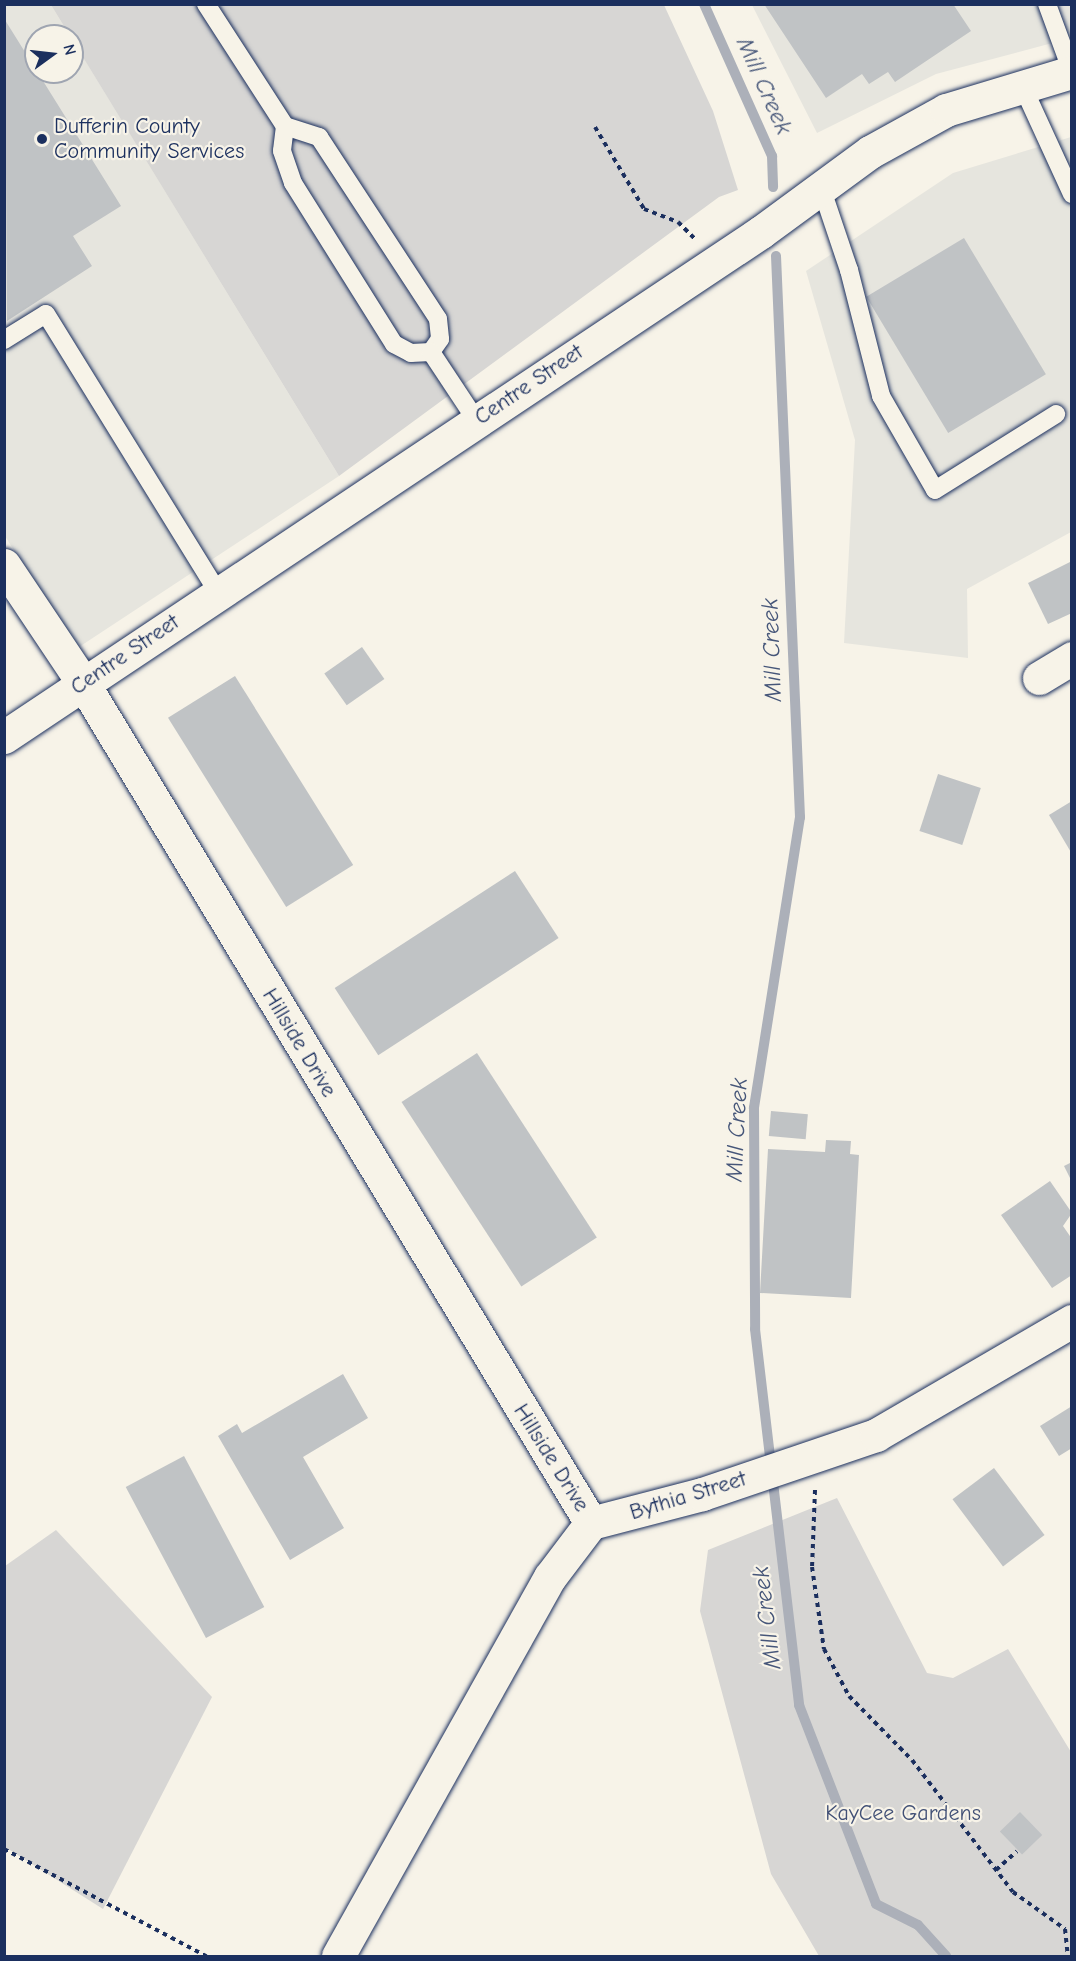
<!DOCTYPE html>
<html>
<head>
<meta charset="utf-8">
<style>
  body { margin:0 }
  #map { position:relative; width:1076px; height:1961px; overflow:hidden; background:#f7f3e8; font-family:"Comic Neue",sans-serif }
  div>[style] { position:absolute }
  .built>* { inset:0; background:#e6e5de }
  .green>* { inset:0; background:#d7d6d4 }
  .stream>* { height:10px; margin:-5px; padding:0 5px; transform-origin:5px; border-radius:5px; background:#acb0b9 }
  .building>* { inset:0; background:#c0c3c5; transform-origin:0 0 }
  .path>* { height:4px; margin-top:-2px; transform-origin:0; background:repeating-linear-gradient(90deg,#1b2f5e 0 4.5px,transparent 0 9px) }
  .roads { filter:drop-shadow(0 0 2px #1b2f5e) drop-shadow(0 0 2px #1b2f5e) }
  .service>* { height:18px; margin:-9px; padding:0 9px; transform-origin:9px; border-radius:9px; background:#f7f3e8 }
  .minor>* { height:33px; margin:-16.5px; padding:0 16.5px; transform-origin:16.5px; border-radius:16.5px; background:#f7f3e8 }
  .tertiary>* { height:33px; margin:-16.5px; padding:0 16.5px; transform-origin:16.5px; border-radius:16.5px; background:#f7f3e8 }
  .dots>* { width:16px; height:16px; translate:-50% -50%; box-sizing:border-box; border:3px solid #f7f3e8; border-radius:50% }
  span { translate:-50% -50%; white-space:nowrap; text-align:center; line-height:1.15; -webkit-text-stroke:4.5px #f7f3e8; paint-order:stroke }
  .poi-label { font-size:22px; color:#1b2f5e }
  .left { translate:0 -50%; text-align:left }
  .street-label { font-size:22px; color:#1b2f5e }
  .park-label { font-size:22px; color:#415076 }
  .water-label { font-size:24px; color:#465679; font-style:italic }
  .frame { position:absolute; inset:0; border:6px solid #1b2f5e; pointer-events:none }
  .north { position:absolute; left:24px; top:24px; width:60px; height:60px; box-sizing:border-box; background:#f7f3e8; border:2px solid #9fa5b1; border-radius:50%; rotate:75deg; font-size:16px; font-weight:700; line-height:24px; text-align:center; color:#1b2f5e }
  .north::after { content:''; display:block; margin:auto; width:21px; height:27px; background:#1b2f5e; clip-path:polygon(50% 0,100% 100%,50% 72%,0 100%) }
</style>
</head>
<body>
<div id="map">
  <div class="built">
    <i style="clip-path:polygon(5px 5px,51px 5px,70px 36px,36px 36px,36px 72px,72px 72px,72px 39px,339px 476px,76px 649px,5px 536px)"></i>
    <i style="clip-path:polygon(752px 5px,1071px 5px,1071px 38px,936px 74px,817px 133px)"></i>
    <i style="clip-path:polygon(1071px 137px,1071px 532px,967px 589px,968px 658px,844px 643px,855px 440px,806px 271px,953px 173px)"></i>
  </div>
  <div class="green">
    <i style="clip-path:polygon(51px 5px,664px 5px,713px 111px,738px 190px,719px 197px,339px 476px)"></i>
    <i style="clip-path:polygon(837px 1498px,927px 1673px,953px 1678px,1008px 1649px,1071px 1752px,1071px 1956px,819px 1956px,771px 1874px,700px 1611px,708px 1550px)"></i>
    <i style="clip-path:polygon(56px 1530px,212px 1697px,103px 1909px,5px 1847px,5px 1566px)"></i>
  </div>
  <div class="stream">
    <i style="left:704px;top:4px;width:167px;rotate:65.9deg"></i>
    <i style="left:772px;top:156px;width:31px;rotate:88deg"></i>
    <i style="left:776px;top:256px;width:562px;rotate:87.55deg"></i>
    <i style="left:800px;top:817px;width:295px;rotate:99deg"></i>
    <i style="left:754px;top:1108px;width:221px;rotate:89.7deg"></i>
    <i style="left:755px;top:1329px;width:379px;rotate:83.3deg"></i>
    <i style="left:799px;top:1705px;width:213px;rotate:68.8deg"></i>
    <i style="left:876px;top:1904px;width:47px;rotate:26.6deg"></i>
    <i style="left:918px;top:1925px;width:42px;rotate:47.9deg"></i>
  </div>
  <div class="building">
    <i style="clip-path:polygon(764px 4px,953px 4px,971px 31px,895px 82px,888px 72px,869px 84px,862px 74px,826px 98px)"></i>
    <i style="clip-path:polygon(5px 20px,121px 206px,73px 236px,92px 266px,7px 321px)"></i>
    <i style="left:964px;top:238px;width:159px;height:114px;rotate:59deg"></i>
    <i style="clip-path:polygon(1072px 561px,1072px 613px,1048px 624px,1028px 583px)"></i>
    <i style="left:362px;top:647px;width:39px;height:46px;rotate:55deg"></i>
    <i style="left:235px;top:676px;width:223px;height:79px;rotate:58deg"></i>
    <i style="left:938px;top:774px;width:45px;height:60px;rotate:18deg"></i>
    <i style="clip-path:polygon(1072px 801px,1072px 854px,1049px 815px)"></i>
    <i style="left:515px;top:871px;width:80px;height:215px;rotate:57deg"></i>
    <i style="left:477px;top:1053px;width:220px;height:90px;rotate:57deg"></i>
    <i style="left:771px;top:1111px;width:37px;height:25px;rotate:5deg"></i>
    <i style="clip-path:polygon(826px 1140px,851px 1141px,850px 1154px,859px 1155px,851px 1298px,760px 1293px,768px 1149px,825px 1152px)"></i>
    <i style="clip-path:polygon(1072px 1162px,1072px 1182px,1064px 1166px)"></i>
    <i style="clip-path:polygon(1050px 1181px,1072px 1213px,1063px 1226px,1072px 1239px,1072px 1275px,1052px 1288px,1001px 1215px)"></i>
    <i style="clip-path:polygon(343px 1374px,368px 1418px,303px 1457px,344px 1528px,290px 1560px,218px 1436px,237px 1424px,242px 1433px)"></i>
    <i style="clip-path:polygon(1072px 1406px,1072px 1448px,1059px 1456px,1040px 1426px)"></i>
    <i style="left:184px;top:1456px;width:171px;height:66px;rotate:62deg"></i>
    <i style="left:994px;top:1468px;width:84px;height:52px;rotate:53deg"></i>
    <i style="left:1020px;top:1812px;width:32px;height:28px;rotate:46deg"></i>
  </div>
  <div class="path">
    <i style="left:595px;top:127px;width:96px;rotate:59.1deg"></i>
    <i style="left:644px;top:209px;width:36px;rotate:21deg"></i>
    <i style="left:678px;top:222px;width:23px;rotate:45deg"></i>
    <i style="left:815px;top:1490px;width:77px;rotate:92.2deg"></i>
    <i style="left:812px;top:1567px;width:83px;rotate:81.7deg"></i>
    <i style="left:824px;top:1649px;width:53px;rotate:62deg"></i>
    <i style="left:849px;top:1696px;width:90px;rotate:45.5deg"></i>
    <i style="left:912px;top:1760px;width:166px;rotate:52.6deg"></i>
    <i style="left:1013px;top:1892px;width:64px;rotate:35.4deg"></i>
    <i style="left:1065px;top:1929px;width:27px;rotate:84deg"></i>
    <i style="left:4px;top:1849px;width:229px;rotate:27.9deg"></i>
    <i style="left:996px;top:1870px;width:28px;rotate:-42deg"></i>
  </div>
  <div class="roads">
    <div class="service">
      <i style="left:206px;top:4px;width:145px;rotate:57.1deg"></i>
      <i style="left:285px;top:126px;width:25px;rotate:97deg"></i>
      <i style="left:282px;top:151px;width:34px;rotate:71deg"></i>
      <i style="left:293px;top:183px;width:190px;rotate:57.9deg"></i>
      <i style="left:394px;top:344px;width:19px;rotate:28deg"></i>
      <i style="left:411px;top:353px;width:20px;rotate:-3deg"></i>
      <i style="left:1047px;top:4px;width:72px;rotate:69.8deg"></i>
      <i style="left:1022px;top:85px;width:120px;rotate:65.4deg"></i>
      <i style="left:285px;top:126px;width:36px;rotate:18deg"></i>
      <i style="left:319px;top:137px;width:217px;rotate:56.8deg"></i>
      <i style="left:438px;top:319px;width:20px;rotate:84deg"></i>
      <i style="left:440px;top:339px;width:16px;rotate:125deg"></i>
      <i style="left:821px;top:187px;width:88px;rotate:71.4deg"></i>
      <i style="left:849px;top:270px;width:130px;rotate:75.7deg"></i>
      <i style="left:881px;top:396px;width:108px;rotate:60.1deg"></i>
      <i style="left:935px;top:490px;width:143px;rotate:-32.1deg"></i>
      <i style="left:4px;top:340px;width:49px;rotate:-31.8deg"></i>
      <i style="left:46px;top:314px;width:328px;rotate:58.3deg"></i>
      <i style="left:431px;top:352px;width:82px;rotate:56.5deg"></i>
    </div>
    <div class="minor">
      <i style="left:1039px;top:678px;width:39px;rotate:-31deg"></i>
      <i style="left:83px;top:683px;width:982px;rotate:58.84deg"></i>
      <i style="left:338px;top:1956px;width:434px;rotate:-60.8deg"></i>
      <i style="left:550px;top:1577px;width:68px;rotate:-52.8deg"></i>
      <i style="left:591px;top:1523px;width:115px;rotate:-14.6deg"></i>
      <i style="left:702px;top:1494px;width:184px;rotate:-18.7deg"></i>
      <i style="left:876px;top:1435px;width:227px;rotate:-30.2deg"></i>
    </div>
    <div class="tertiary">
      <i style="left:4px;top:565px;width:142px;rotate:56.2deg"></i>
      <i style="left:4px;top:737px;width:910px;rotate:-33.71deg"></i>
      <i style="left:761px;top:232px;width:135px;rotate:-36.3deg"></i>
      <i style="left:870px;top:152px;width:87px;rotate:-28.9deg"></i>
      <i style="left:946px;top:110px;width:132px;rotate:-16.8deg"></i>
    </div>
  </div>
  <div class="dots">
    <i style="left:42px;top:139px;background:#1b2f5e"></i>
  </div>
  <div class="poi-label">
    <span class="left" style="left:54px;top:139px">Dufferin County<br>Community Services</span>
  </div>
  <div class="street-label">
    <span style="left:529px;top:385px;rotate:-34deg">Centre Street</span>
    <span style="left:125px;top:655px;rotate:-34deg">Centre Street</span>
    <span style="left:299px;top:1043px;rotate:59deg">Hillside Drive</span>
    <span style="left:551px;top:1458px;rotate:58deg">Hillside Drive</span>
    <span style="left:688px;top:1496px;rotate:-17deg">Bythia Street</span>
  </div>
  <div class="park-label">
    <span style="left:903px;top:1814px">KayCee Gardens</span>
  </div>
  <div class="water-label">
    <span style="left:764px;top:86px;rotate:66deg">Mill Creek</span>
    <span style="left:772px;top:650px;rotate:-92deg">Mill Creek</span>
    <span style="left:737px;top:1130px;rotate:-87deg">Mill Creek</span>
    <span style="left:767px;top:1618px;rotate:-97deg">Mill Creek</span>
  </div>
  <div class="frame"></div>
  <div class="north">N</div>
</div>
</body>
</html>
